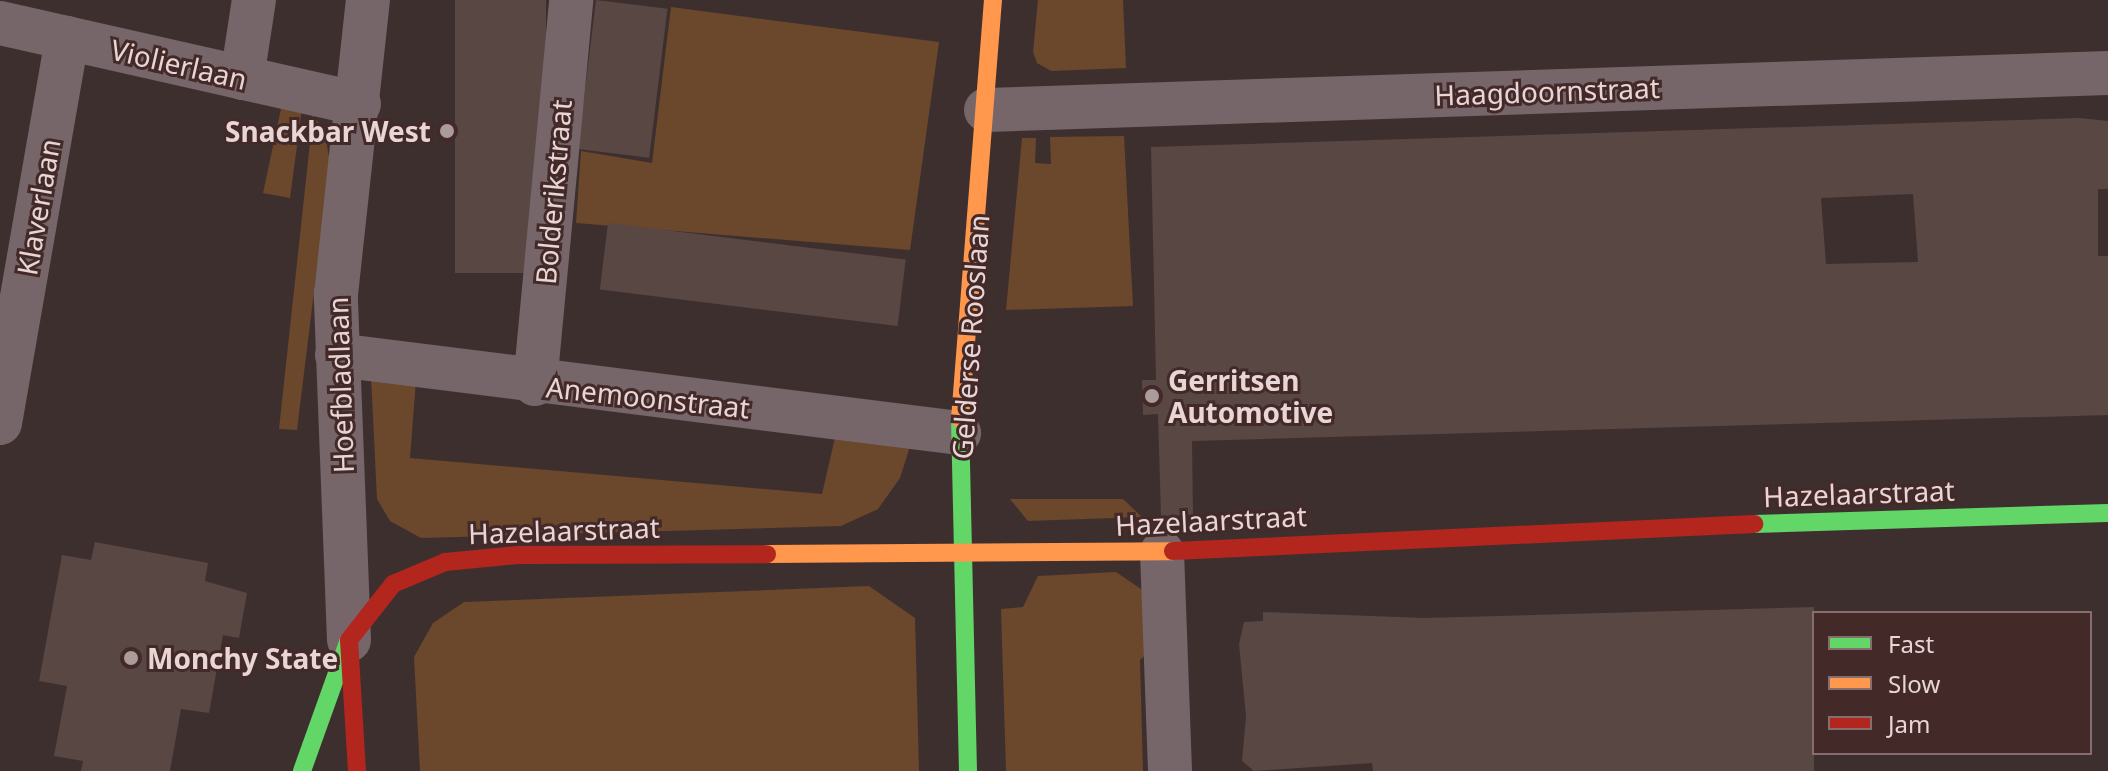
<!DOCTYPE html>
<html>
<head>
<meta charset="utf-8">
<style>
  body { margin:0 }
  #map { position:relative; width:2108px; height:771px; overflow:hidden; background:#3e2f2f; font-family:"Noto Sans",sans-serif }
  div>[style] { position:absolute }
  .green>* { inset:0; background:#6b472c }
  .building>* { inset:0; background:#584743; transform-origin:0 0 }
  .street>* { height:44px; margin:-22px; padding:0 22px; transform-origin:22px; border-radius:22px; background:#76666a }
  .fast>* { height:18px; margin:-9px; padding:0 9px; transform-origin:9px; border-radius:9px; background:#63d668 }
  .slow>* { height:18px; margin:-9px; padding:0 9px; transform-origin:9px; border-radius:9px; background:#ff974d }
  .jam>* { height:18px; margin:-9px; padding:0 9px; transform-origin:9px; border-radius:9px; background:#b3261e }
  .dots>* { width:22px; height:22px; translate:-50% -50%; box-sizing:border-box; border:4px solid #442929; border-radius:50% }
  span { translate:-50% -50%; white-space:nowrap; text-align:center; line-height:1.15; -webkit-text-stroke:6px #442929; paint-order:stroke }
  .street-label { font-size:28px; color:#e8d5d5 }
  .poi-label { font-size:28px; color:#e8d5d5; font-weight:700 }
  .right { translate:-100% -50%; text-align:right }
  .left { translate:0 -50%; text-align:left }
  .legend { position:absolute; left:1812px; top:611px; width:280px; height:144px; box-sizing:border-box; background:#442929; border:2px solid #866e6e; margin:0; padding:10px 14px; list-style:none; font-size:24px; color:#e8d5d5 }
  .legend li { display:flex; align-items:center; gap:16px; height:40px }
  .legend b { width:40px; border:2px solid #866e6e }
</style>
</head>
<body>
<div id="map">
  <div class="green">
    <i style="clip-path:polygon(1038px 0,1123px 0,1126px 68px,1051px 71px,1037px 63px,1033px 52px)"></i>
    <i style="clip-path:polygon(671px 7px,939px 42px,910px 250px,576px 223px,581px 151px,652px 163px)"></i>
    <i style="clip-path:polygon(282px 104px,302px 108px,290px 198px,263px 193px)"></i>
    <i style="clip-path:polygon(313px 115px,324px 130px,330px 162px,297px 430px,279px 429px)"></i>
    <i style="clip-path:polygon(1124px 136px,1133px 306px,1006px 310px,1022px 138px,1036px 138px,1035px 163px,1051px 164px,1050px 137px)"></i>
    <i style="clip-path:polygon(371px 377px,416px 380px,410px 458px,822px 494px,837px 429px,913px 437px,900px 478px,878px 509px,841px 526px,421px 538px,390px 521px,377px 499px)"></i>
    <i style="clip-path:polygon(1010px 499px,1123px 499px,1142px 517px,1028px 521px)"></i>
    <i style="clip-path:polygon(1116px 572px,1144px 591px,1154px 646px,1140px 660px,1143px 771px,1006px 771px,1001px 609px,1023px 607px,1038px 576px)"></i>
    <i style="clip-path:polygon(869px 586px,915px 618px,919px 771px,420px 771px,414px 657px,433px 623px,464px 602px)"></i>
  </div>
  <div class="building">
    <i style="left:455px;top:0;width:91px;height:273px"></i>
    <i style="left:596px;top:0;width:72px;height:150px;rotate:7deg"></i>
    <i style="clip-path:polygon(evenodd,2079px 118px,2108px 121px,2108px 189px,2098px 189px,2098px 256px,2108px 256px,2108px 415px,1192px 441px,1193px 515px,1161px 516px,1158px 414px,1143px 415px,1142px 380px,1156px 380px,1151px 147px,2079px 118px,1913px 194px,1918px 262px,1826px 264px,1821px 198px,1913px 194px)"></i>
    <i style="left:608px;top:223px;width:300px;height:67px;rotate:7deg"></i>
    <i style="clip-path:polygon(95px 542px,208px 563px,205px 581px,247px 593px,239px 638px,223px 635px,209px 713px,181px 709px,170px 771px,81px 771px,83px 761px,54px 756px,67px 686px,39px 681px,62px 555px,91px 560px)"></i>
    <i style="clip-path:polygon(1814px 607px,1814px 771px,1373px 771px,1372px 763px,1254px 771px,1242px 761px,1246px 716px,1239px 644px,1244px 622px,1263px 621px,1263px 612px,1425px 618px)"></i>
  </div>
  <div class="street">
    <i style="left:0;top:23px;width:368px;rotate:12.7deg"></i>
    <i style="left:242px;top:78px;width:79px;rotate:-81.3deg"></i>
    <i style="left:986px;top:110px;width:1123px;rotate:-1.89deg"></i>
    <i style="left:337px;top:355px;width:627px;rotate:7.15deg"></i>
    <i style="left:535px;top:384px;width:386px;rotate:-84.6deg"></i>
    <i style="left:0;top:423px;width:391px;rotate:-80.1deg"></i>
    <i style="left:1162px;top:552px;width:219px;rotate:87.9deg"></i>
    <i style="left:349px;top:640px;width:346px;rotate:-92.2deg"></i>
    <i style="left:336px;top:294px;width:296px;rotate:-83.8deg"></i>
  </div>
  <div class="fast">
    <i style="left:960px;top:419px;width:352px;rotate:88.7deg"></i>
    <i style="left:1754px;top:524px;width:354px;rotate:-1.8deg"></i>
    <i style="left:302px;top:771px;width:139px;rotate:-70.3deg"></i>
  </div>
  <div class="slow">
    <i style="left:960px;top:419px;width:420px;rotate:-85.5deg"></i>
    <i style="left:767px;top:554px;width:406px;rotate:-0.4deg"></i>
  </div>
  <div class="jam">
    <i style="left:1173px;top:551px;width:582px;rotate:-2.66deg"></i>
    <i style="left:357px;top:771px;width:131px;rotate:-93.5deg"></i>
    <i style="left:349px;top:640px;width:71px;rotate:-51.8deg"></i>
    <i style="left:393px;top:584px;width:56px;rotate:-22.9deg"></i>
    <i style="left:445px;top:562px;width:73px;rotate:-5.5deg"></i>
    <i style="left:518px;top:555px;width:249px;rotate:-0.2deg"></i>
  </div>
  <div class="dots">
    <i style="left:447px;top:131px;background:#ac9b9b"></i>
    <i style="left:1152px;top:396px;background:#ac9b9b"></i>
    <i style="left:131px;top:658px;background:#ac9b9b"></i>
  </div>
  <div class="street-label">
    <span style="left:179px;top:64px;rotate:13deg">Violierlaan</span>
    <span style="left:1547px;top:91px;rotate:-2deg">Haagdoornstraat</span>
    <span style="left:553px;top:192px;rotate:-85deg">Bolderikstraat</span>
    <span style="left:38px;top:207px;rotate:-80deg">Klaverlaan</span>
    <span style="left:970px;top:337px;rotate:-86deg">Gelderse Rooslaan</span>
    <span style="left:340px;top:385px;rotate:-92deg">Hoefbladlaan</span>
    <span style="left:648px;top:397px;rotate:6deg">Anemoonstraat</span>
    <span style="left:1859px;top:493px;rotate:-2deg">Hazelaarstraat</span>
    <span style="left:1211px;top:520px;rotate:-3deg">Hazelaarstraat</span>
    <span style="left:564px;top:530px;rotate:-2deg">Hazelaarstraat</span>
  </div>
  <div class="poi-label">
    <span class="right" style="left:431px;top:131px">Snackbar West</span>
    <span class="left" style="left:1168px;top:396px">Gerritsen<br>Automotive</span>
    <span class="left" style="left:147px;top:658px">Monchy State</span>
  </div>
  <ul class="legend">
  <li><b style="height:10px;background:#63d668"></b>Fast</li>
  <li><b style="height:10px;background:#ff974d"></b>Slow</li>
  <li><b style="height:10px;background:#b3261e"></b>Jam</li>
  </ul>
</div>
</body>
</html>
